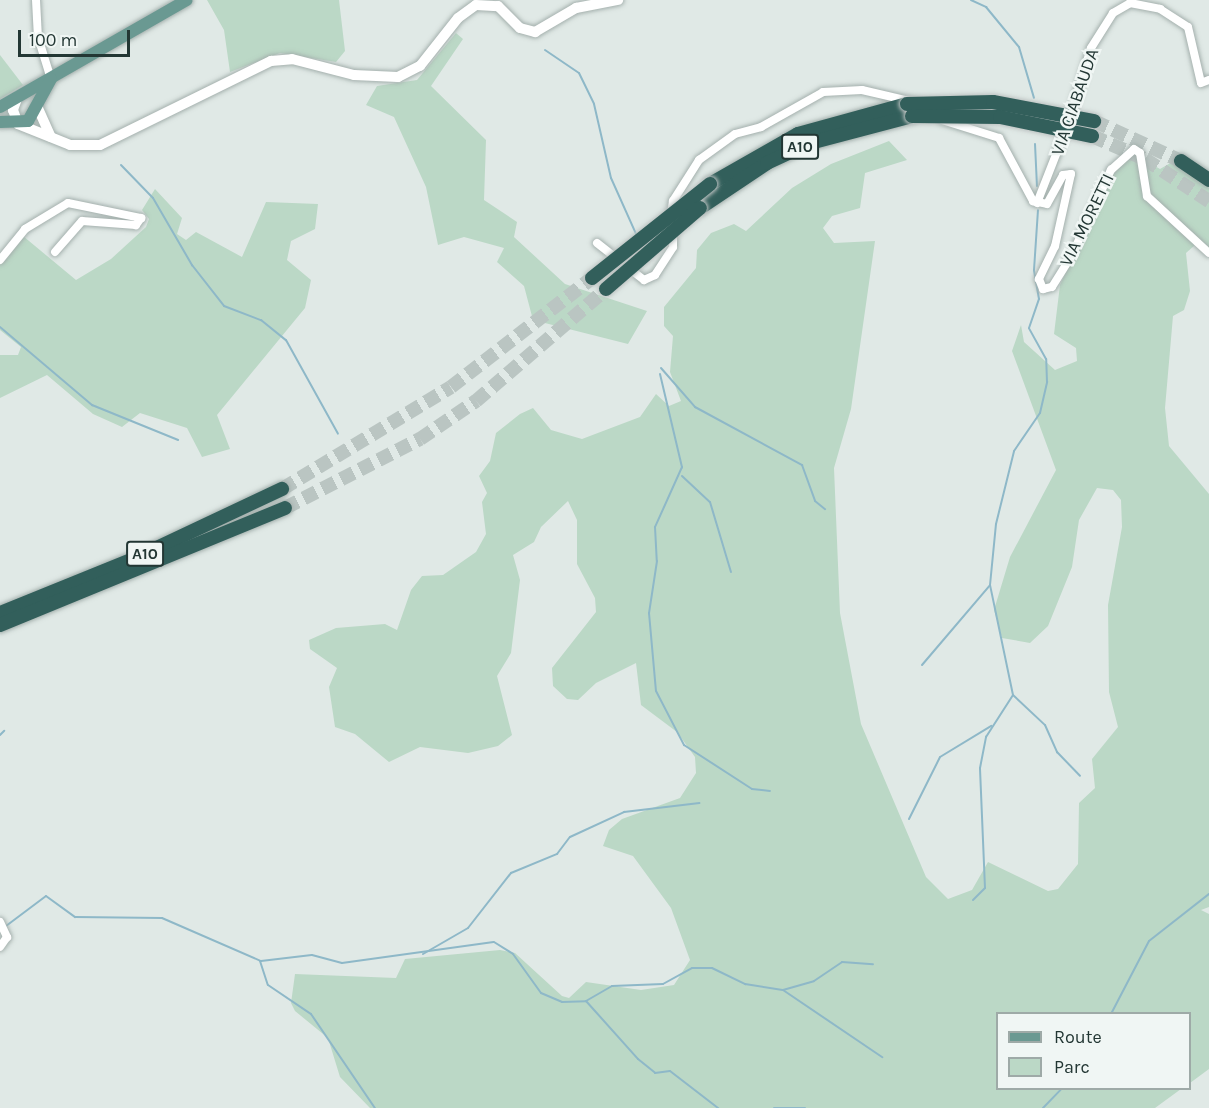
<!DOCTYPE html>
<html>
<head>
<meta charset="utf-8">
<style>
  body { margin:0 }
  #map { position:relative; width:1209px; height:1108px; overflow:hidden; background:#e0e9e6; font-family:Karla,sans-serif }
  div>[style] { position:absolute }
  .green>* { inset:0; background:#bbd8c6 }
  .stream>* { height:2px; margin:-1px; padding:0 1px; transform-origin:1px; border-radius:1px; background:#8eb8c8 }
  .motorway-tunnel>* { height:14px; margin-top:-7px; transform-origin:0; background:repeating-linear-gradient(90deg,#bac5c2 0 14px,transparent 0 21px) }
  .roads { filter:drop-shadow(0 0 2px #a4b0ad) drop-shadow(0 0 2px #a4b0ad) }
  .minor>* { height:8px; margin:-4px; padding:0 4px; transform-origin:4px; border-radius:4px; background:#fff }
  .secondary>* { height:10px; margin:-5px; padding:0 5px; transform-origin:5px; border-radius:5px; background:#fff }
  .primary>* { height:12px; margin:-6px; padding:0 6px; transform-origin:6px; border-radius:6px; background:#6a9992 }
  .motorway>* { height:14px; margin:-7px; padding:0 7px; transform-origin:7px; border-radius:7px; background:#325f5b }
  .bridges { filter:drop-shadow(0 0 2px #bdc3c2) drop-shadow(0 0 2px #bdc3c2) }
  .motorway-bridge>* { height:14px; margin:-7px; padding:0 7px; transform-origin:7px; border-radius:7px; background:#325f5b }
  span { translate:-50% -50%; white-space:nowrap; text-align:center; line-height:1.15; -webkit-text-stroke:5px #f0f6f4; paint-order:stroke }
  .shield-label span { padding:2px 4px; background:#f0f6f4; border:2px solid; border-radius:4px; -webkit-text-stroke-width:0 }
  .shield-label { font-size:16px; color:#233734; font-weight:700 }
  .street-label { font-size:18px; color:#233734 }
  .legend { position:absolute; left:996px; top:1012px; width:195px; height:78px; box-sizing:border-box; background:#f0f6f4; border:2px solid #9eaaa7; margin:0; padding:8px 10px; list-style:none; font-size:18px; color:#233734 }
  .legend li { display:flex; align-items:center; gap:12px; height:30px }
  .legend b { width:30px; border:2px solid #9eaaa7 }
  .scale { position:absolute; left:18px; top:30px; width:112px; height:27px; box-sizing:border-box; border:3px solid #233734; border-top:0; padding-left:8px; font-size:18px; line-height:21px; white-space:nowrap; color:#233734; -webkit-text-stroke:4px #f0f6f4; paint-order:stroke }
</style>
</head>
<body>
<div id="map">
  <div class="green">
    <i style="clip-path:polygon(207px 0,339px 0,345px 51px,336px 62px,280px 53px,230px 72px,224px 30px)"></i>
    <i style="clip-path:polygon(456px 33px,463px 39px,431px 86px,486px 140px,484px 200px,517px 222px,514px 237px,565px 284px,647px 311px,628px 344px,533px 320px,524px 286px,497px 262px,504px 248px,464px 237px,438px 245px,426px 187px,394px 117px,366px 105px,377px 86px,417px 80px)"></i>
    <i style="clip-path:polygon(0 55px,23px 85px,0 99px)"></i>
    <i style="clip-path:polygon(889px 141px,907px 160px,865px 173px,860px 208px,832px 216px,823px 228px,834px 243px,875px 241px,851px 409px,834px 468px,840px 613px,861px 724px,926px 877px,948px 899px,972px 890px,988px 862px,1048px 891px,1058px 889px,1078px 864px,1079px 803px,1095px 788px,1092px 759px,1118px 727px,1109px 692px,1108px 605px,1122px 527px,1121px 500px,1113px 490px,1097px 488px,1079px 520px,1072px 567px,1048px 626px,1030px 643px,1002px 638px,994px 610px,1010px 557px,1056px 470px,1012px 351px,1021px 325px,1024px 342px,1055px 370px,1077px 361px,1076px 348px,1054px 334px,1060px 285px,1111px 174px,1132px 153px,1160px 169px,1174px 161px,1209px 188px,1209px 249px,1195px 245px,1186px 253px,1190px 291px,1184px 310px,1173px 316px,1165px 408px,1169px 446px,1209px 494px,1209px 907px,1201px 910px,1209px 914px,1209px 1069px,1190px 1083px,1190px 1014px,998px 1014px,998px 1088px,1181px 1089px,1155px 1108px,370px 1108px,340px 1077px,328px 1038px,295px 1011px,291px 1003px,295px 974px,396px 978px,405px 959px,500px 950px,515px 953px,562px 996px,569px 998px,586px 982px,641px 990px,674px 985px,690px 960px,671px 908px,633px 856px,603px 846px,609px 830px,622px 819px,680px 798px,696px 773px,695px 757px,677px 732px,641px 705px,636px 663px,596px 683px,578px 700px,567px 699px,553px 686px,552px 668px,596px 612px,595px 598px,577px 564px,577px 520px,568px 501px,541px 527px,534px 542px,513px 555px,520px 580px,511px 653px,497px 676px,512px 735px,498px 746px,468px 753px,420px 747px,389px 762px,355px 734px,335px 727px,329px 687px,337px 668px,310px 649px,309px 640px,336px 628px,385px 624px,397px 630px,411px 590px,422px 576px,443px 575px,476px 552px,486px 534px,482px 502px,487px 493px,479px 476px,490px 461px,496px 433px,520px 414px,533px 408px,551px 430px,582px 439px,640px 417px,656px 394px,669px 406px,681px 401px,670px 372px,673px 336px,664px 326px,664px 307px,696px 268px,697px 250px,711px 233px,734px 224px,746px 231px,792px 188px,831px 164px)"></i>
    <i style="clip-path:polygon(155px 189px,182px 218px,177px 234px,186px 240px,196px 232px,242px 257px,266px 202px,318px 204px,315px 229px,291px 241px,287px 260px,311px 280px,305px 308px,217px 415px,230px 449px,202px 457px,187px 428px,140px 413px,122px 427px,93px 414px,47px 375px,0 398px,0 355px,18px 355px,21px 347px,0 330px,0 261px,23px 236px,76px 280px,111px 259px,146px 227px,149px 219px,142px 210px)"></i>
  </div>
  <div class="stream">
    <i style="left:971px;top:0;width:17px;rotate:25deg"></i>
    <i style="left:986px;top:7px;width:52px;rotate:50.5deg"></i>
    <i style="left:1019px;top:47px;width:53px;rotate:73.6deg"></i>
    <i style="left:545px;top:50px;width:41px;rotate:34.1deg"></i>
    <i style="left:579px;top:73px;width:34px;rotate:64deg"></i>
    <i style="left:594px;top:104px;width:76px;rotate:77.1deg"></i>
    <i style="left:611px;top:178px;width:61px;rotate:65.9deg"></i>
    <i style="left:1035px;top:144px;width:42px;rotate:87.3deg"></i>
    <i style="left:121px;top:165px;width:46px;rotate:45.9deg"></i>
    <i style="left:153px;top:198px;width:78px;rotate:59.8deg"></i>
    <i style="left:192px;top:265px;width:52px;rotate:52deg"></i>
    <i style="left:224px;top:306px;width:40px;rotate:21deg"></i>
    <i style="left:261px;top:320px;width:32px;rotate:39deg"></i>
    <i style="left:286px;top:340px;width:107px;rotate:61deg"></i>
    <i style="left:0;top:327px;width:121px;rotate:40.3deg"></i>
    <i style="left:92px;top:405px;width:93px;rotate:22.1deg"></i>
    <i style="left:661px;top:368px;width:52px;rotate:48.9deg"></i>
    <i style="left:695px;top:407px;width:122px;rotate:28.5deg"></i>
    <i style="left:802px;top:465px;width:38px;rotate:70deg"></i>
    <i style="left:815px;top:501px;width:13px;rotate:39deg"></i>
    <i style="left:660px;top:374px;width:96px;rotate:76.7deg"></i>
    <i style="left:682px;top:467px;width:66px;rotate:114.2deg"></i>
    <i style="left:655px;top:527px;width:34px;rotate:87deg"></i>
    <i style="left:657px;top:561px;width:53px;rotate:98.7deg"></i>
    <i style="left:649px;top:613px;width:78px;rotate:84.9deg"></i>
    <i style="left:656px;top:691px;width:61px;rotate:62.6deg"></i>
    <i style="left:684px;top:745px;width:81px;rotate:32.9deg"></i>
    <i style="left:752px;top:789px;width:18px;rotate:6deg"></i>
    <i style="left:682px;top:476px;width:38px;rotate:43deg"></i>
    <i style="left:710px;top:502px;width:73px;rotate:73.3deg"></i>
    <i style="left:922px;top:665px;width:105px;rotate:-49.6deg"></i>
    <i style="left:1013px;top:695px;width:44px;rotate:43.2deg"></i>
    <i style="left:1045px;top:725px;width:30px;rotate:66deg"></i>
    <i style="left:1057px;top:752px;width:33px;rotate:46deg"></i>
    <i style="left:0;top:735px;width:6px;rotate:-45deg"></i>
    <i style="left:909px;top:819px;width:69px;rotate:-63.4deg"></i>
    <i style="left:940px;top:757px;width:60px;rotate:-31.3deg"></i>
    <i style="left:973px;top:900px;width:17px;rotate:-45deg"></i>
    <i style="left:985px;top:888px;width:120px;rotate:-92.4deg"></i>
    <i style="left:980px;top:768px;width:32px;rotate:-79deg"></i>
    <i style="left:986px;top:737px;width:50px;rotate:-57.3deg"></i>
    <i style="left:1013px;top:695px;width:112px;rotate:-101.8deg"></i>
    <i style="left:990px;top:585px;width:61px;rotate:-84.4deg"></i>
    <i style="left:996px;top:524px;width:75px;rotate:-76.1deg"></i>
    <i style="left:1014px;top:451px;width:46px;rotate:-55.6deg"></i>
    <i style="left:1040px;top:413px;width:32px;rotate:-77deg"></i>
    <i style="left:1047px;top:382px;width:23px;rotate:-92deg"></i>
    <i style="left:1046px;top:359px;width:35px;rotate:-119deg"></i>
    <i style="left:1029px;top:328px;width:31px;rotate:-71deg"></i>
    <i style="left:1039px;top:299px;width:29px;rotate:-100deg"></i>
    <i style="left:1034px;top:270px;width:60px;rotate:-86.2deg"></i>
    <i style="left:6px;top:926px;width:50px;rotate:-36.9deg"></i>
    <i style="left:46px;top:896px;width:36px;rotate:36deg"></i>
    <i style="left:75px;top:917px;width:87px;rotate:0.7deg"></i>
    <i style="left:162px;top:918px;width:108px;rotate:23.5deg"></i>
    <i style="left:261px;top:961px;width:51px;rotate:-6.7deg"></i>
    <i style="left:312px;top:955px;width:31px;rotate:15deg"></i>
    <i style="left:342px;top:963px;width:153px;rotate:-7.9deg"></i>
    <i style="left:494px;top:942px;width:22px;rotate:32deg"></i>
    <i style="left:513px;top:954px;width:48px;rotate:54.3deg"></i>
    <i style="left:541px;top:993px;width:23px;rotate:23deg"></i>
    <i style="left:562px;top:1002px;width:24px;rotate:-2deg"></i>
    <i style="left:586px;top:1001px;width:30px;rotate:-30deg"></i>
    <i style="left:612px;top:986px;width:51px;rotate:-2.2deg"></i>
    <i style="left:663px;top:984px;width:33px;rotate:-29deg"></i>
    <i style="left:692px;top:968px;width:20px"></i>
    <i style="left:712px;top:968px;width:37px;rotate:26deg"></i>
    <i style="left:745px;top:984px;width:38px;rotate:9deg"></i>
    <i style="left:783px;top:990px;width:120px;rotate:34.1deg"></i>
    <i style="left:423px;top:954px;width:52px;rotate:-30deg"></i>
    <i style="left:468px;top:928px;width:70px;rotate:-52deg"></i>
    <i style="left:511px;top:873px;width:50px;rotate:-22.4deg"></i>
    <i style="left:557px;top:854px;width:21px;rotate:-53deg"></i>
    <i style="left:570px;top:837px;width:60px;rotate:-24.8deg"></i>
    <i style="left:624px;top:812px;width:76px;rotate:-6.8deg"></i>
    <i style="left:260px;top:961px;width:25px;rotate:72deg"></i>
    <i style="left:268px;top:985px;width:52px;rotate:34deg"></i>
    <i style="left:311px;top:1014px;width:114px;rotate:55.8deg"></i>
    <i style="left:783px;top:990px;width:32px;rotate:-16deg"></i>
    <i style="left:814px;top:981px;width:34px;rotate:-34deg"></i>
    <i style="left:842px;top:962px;width:31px;rotate:4deg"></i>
    <i style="left:586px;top:1001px;width:78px;rotate:48.1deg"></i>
    <i style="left:638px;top:1059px;width:22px;rotate:39deg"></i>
    <i style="left:655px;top:1073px;width:15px;rotate:-8deg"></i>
    <i style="left:670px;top:1071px;width:61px;rotate:37.6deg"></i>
    <i style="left:1111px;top:1014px;width:82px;rotate:-62.5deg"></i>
    <i style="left:1149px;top:941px;width:76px;rotate:-38.1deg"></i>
    <i style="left:774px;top:1108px;width:31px"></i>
    <i style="left:1043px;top:1108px;width:28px;rotate:-46deg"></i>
  </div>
  <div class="motorway-tunnel">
    <i style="left:1094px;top:121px;width:96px;rotate:24.7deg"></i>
    <i style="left:1092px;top:136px;width:58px;rotate:23.5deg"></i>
    <i style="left:1145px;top:159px;width:77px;rotate:33.3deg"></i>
    <i style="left:282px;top:489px;width:197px;rotate:-31.1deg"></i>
    <i style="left:451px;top:387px;width:178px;rotate:-37.7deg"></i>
    <i style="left:285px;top:508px;width:152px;rotate:-27.1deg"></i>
    <i style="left:420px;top:439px;width:68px;rotate:-34.2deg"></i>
    <i style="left:476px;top:401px;width:172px;rotate:-40.7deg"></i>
  </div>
  <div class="roads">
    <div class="minor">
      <i style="left:36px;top:0;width:37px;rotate:87deg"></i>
      <i style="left:38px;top:37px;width:44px;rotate:72.8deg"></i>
      <i style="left:1070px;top:117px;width:72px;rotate:-73.1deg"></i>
      <i style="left:1091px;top:48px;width:41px;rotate:-57.8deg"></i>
      <i style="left:1113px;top:13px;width:20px;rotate:-30deg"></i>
      <i style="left:1130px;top:3px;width:31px;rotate:11deg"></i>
      <i style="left:1160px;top:9px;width:33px;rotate:33deg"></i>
      <i style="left:1188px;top:27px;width:57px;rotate:76.9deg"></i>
      <i style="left:1201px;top:83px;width:9px;rotate:-21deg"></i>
      <i style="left:942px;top:120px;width:60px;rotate:17.5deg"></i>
      <i style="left:999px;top:138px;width:72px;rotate:61.6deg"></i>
      <i style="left:1033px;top:201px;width:14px;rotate:12deg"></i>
      <i style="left:1047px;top:204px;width:33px;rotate:-61deg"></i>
      <i style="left:1063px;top:175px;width:8px;rotate:-7deg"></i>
      <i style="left:1071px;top:174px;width:74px;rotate:102.5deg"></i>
      <i style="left:1055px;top:246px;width:37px;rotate:116deg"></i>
      <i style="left:1039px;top:279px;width:11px;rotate:68deg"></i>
      <i style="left:1043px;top:289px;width:9px;rotate:-13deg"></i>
      <i style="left:1052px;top:287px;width:38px;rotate:-58deg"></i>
      <i style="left:1072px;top:255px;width:94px;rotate:-65.4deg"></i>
      <i style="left:1111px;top:170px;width:31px;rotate:-42deg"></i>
      <i style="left:1134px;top:149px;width:7px;rotate:34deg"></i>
      <i style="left:1140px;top:153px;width:44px;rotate:80.8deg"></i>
      <i style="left:1147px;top:196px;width:84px;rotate:42.6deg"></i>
      <i style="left:1037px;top:203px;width:79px;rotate:-68.6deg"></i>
      <i style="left:671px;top:215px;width:14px;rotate:-82deg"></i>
      <i style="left:673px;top:201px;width:49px;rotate:-57.6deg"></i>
      <i style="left:699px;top:160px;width:44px;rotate:-35.8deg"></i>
      <i style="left:735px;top:134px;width:27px;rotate:-15deg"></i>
      <i style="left:761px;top:127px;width:71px;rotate:-29.4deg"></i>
      <i style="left:823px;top:92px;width:39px;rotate:-3deg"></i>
      <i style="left:862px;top:90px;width:57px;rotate:13.1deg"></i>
      <i style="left:597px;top:243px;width:60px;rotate:38.2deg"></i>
      <i style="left:644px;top:280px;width:12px;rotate:-24deg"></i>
      <i style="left:655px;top:275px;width:33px;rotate:-57deg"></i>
      <i style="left:673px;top:247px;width:17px;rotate:-90deg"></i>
      <i style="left:0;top:260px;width:40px;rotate:-51deg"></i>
      <i style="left:25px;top:229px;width:50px;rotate:-31.2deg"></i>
      <i style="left:68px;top:203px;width:75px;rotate:11.6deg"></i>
      <i style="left:141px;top:218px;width:9px;rotate:126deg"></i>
      <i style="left:136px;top:225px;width:54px;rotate:-175.8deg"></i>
      <i style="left:82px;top:221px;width:41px;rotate:131.1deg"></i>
      <i style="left:0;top:922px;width:17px;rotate:65deg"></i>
      <i style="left:7px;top:937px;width:12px;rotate:125deg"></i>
    </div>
    <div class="secondary">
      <i style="left:18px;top:96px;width:15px;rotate:110deg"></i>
      <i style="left:13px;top:110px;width:15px;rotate:70deg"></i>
      <i style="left:18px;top:124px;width:56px;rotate:22deg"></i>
      <i style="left:70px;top:145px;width:30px"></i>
      <i style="left:100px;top:145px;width:191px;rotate:-26.2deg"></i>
      <i style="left:271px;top:61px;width:21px;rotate:-5deg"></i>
      <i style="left:292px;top:59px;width:64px;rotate:14.5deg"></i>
      <i style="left:354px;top:75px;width:44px;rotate:2.6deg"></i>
      <i style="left:398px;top:77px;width:25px;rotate:-27deg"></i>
      <i style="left:420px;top:66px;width:61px;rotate:-51.6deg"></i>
      <i style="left:458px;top:18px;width:22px;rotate:-36deg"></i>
      <i style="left:476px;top:5px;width:22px;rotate:3deg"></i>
      <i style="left:498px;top:6px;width:31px;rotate:45deg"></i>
      <i style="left:520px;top:28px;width:16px;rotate:15deg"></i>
      <i style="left:535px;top:32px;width:48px;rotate:-30.3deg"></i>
      <i style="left:576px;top:8px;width:43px;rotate:-10.8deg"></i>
      <i style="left:37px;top:106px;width:34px;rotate:66deg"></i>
    </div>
    <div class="primary">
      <i style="left:0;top:107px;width:215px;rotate:-29.8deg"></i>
      <i style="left:0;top:122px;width:28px;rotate:-2deg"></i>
      <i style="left:28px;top:121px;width:48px;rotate:-61.3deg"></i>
    </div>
    <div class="motorway">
      <i style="left:1181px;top:161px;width:34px;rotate:34deg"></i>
      <i style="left:710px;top:184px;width:101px;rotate:-29.6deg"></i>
      <i style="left:798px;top:134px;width:113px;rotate:-15.4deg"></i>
      <i style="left:700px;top:208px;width:81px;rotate:-33.9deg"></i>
      <i style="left:767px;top:163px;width:47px;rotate:-24.9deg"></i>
      <i style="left:810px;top:143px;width:106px;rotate:-14.8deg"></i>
      <i style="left:0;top:613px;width:141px;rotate:-22deg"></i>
      <i style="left:131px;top:560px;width:167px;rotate:-25.2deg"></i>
      <i style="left:0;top:625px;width:308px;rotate:-22.3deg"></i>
    </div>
  </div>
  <div class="bridges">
    <div class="motorway-bridge">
      <i style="left:907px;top:104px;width:86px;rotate:-1.3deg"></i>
      <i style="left:993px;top:102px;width:103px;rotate:10.7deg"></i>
      <i style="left:912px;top:116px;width:88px;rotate:0.7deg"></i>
      <i style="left:1000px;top:117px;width:94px;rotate:11.7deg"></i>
      <i style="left:592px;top:278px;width:151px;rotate:-38.5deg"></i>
      <i style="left:606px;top:289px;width:124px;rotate:-40.8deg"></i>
    </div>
  </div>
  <div class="shield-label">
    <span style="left:800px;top:147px">A10</span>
    <span style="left:145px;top:554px">A10</span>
  </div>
  <div class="street-label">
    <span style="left:1075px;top:102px;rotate:-71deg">VIA CIABAUDA</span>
    <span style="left:1087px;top:220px;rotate:-64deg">VIA MORETTI</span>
  </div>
  <ul class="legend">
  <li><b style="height:8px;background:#6a9992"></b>Route</li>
  <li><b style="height:16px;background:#bbd8c6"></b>Parc</li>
  </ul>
  <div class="scale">100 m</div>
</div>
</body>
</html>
